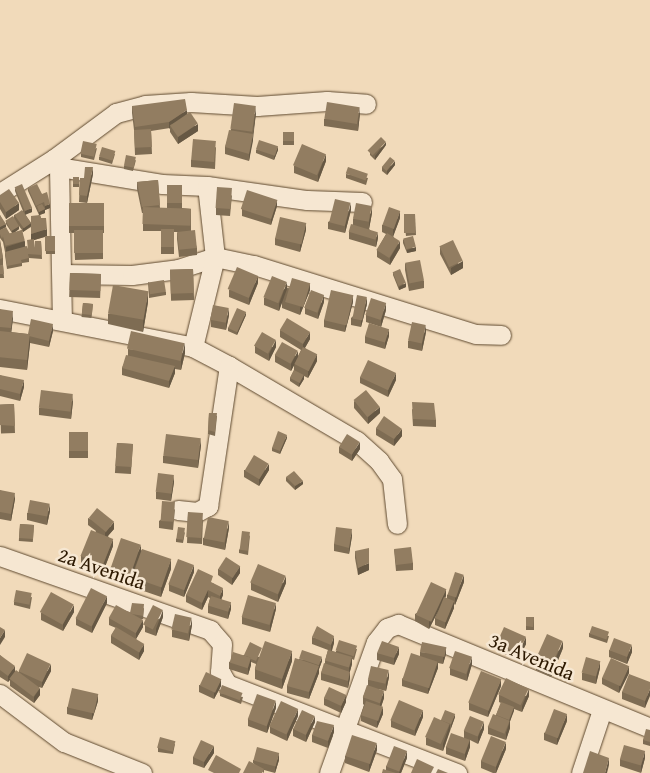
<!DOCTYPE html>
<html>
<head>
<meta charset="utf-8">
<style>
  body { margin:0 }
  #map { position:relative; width:650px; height:773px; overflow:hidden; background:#f1daba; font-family:"Gentium Book Plus",serif }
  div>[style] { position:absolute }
  .roads { filter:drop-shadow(0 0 1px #5d482e) drop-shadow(0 0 1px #5d482e) }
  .minor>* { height:19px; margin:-9.5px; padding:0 9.5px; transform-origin:9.5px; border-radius:9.5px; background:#f6e7d2 }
  .wall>* { inset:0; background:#7e6c53; transform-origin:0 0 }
  .shaded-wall>* { inset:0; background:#665844 }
  .building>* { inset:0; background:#927d61; transform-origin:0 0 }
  span { translate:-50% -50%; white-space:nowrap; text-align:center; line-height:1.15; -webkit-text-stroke:5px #f6e7d2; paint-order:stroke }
  .street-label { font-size:20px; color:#2c1800 }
</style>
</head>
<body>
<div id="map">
  <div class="roads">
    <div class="minor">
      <i style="left:54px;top:159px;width:9px;rotate:58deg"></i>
      <i style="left:59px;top:167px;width:152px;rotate:88.9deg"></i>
      <i style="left:59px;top:167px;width:104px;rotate:9.4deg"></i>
      <i style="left:162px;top:184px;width:45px;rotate:2.5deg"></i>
      <i style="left:207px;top:186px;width:101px;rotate:8deg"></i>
      <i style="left:307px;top:200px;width:55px;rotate:2.1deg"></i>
      <i style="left:0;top:193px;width:64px;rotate:-32.2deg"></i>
      <i style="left:54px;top:159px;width:77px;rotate:-36.6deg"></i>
      <i style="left:116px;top:113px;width:30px;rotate:-15deg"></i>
      <i style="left:145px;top:105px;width:46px;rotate:-3.7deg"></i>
      <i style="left:191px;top:102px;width:66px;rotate:3.5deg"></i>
      <i style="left:257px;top:106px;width:70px;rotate:-4.1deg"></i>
      <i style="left:327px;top:101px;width:39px;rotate:4deg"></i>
      <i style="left:62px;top:274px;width:70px;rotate:0.8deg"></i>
      <i style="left:132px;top:275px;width:46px;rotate:-7.4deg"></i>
      <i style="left:178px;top:269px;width:39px;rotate:-18deg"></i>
      <i style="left:215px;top:257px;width:40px;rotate:12deg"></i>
      <i style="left:254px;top:265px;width:232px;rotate:17.3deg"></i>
      <i style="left:476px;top:334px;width:25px;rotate:2deg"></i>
      <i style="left:0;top:309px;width:197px;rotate:11.1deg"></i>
      <i style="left:193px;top:347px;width:41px;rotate:27.8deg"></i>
      <i style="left:229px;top:366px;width:148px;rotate:30.4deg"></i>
      <i style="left:357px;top:441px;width:30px;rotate:42deg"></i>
      <i style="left:379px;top:461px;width:22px;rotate:54deg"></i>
      <i style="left:392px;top:479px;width:45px;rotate:83.7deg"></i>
      <i style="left:193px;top:347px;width:93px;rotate:-76.3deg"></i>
      <i style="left:215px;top:257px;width:71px;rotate:-96.4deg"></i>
      <i style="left:178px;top:510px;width:19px;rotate:6deg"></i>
      <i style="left:197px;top:512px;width:13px;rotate:-29deg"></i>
      <i style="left:208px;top:506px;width:142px;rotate:-81.5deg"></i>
      <i style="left:0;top:556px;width:223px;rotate:19.4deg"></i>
      <i style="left:210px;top:630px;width:18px;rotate:49deg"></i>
      <i style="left:222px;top:644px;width:28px;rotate:94deg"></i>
      <i style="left:220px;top:672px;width:14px;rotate:60deg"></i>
      <i style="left:227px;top:684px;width:247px;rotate:21.2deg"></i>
      <i style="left:0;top:694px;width:80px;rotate:36.9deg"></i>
      <i style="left:64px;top:742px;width:84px;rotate:21.7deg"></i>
      <i style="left:329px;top:773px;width:139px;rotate:-70.3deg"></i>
      <i style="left:376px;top:642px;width:18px;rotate:-52deg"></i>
      <i style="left:387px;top:628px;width:12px;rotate:-20deg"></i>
      <i style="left:398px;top:624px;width:273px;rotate:22.4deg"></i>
      <i style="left:581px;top:773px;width:66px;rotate:-71.6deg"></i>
    </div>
  </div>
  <div class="wall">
    <i style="clip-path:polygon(132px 106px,187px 114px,198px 131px,178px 144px,170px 132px,170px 128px,151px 131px,152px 154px,135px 155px,134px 130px,132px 113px)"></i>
    <i style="clip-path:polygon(256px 113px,249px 161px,225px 154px,225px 147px,231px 129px)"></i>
    <i style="clip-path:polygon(360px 113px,358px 131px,324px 126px,324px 119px)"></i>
    <i style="left:283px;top:132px;width:11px;height:13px"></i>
    <i style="clip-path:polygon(386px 145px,375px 160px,370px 155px,370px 152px)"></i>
    <i style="clip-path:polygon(216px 147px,215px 169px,191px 167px,191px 160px)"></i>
    <i style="clip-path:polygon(97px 148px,94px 160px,81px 157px,81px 154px)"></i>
    <i style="clip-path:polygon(256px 150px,278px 150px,274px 160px,256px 153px)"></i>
    <i style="clip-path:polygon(115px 154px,112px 164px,99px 160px,99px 157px)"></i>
    <i style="clip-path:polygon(136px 160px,133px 171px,124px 169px,124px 166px)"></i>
    <i style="clip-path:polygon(326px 161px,318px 182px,294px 173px,294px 166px)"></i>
    <i style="clip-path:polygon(395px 165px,387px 175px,382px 171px,382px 167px)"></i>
    <i style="clip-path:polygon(93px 174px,87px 203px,79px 202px,80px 178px,84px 178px)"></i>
    <i style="clip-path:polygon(346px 174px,368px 178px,366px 185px,346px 178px)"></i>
    <i style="left:73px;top:177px;width:6px;height:10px"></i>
    <i style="clip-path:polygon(158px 180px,160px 208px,167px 208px,167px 185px,182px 185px,182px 208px,191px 209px,191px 231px,197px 248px,197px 255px,179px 257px,177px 239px,177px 233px,181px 232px,174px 232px,174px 254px,161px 254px,161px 231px,143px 231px,143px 213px,142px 213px,137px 189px,137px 182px)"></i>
    <i style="clip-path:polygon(evenodd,15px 188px,32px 212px,25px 214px,31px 223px,39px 215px,28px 191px,28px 188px,42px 194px,50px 208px,45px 210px,45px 213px,40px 215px,47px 236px,55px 236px,55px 254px,46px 254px,45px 237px,34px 240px,34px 248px,41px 241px,42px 259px,29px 258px,29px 262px,22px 263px,22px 266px,7px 269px,5px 255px,5px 252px,3px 242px,0 238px,0 215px,6px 227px,1px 230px,10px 234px,12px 233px,6px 224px,6px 221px,14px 218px,14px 215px,23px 211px,15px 191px,15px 188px,19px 226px,22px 230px,14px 233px,19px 229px,19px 226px,15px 188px,31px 227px,31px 239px,28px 249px,25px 246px,22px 231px,23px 232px,31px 227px)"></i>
    <i style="clip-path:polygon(0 195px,19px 210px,6px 219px,0 209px)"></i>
    <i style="clip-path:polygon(232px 195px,230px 216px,216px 215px,216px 208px)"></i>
    <i style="clip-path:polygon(69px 203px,104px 203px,104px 233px,103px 233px,103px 259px,75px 260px,74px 233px,69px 233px)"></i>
    <i style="clip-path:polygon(277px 206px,271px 225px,242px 216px,242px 209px)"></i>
    <i style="clip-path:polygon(351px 210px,345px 233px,328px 229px,328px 222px)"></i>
    <i style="clip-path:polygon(372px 213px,369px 229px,378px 238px,376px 247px,349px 239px,349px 232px,353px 224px,353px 219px)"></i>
    <i style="clip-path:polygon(415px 214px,416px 235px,406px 236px,404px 218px)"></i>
    <i style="clip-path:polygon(400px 218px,393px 236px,400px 248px,390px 265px,377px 257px,377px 250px,386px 234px,382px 232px,382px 225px)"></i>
    <i style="clip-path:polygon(306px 230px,300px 252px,275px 245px,275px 238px)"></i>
    <i style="clip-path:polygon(403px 239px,416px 251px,407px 253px,403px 243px)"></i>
    <i style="clip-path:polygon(0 240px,3px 258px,3px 265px,0 266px)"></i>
    <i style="clip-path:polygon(440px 247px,463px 268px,451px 275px,440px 254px)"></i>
    <i style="clip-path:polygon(405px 263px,424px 281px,424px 288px,409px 291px,405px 270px)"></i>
    <i style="clip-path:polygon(3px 265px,4px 278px,0 278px,0 266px)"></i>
    <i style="left:193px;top:269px;width:31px;height:23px;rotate:88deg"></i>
    <i style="clip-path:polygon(393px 272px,406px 287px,399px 290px,393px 275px)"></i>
    <i style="left:70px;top:273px;width:31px;height:24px;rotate:2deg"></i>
    <i style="clip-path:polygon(148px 282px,166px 292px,166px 295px,149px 298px)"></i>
    <i style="clip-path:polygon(258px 283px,249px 305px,229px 297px,229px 290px)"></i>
    <i style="clip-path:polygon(287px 288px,310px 290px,300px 315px,282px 308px,282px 302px,279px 311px,264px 305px,264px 298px)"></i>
    <i style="clip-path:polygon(148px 302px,143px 332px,108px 324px,108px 314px)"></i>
    <i style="clip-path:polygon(324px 302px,318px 319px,305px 314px,305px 308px)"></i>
    <i style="clip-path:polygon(353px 302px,345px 332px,324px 327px,324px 320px)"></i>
    <i style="left:83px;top:303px;width:10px;height:14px;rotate:6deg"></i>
    <i style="clip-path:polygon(367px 304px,361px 327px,351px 325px,351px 318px)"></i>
    <i style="clip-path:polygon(0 309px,13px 318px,11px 332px,28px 334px,53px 331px,49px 347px,30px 343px,27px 370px,0 367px)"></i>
    <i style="clip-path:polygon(386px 310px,381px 327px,366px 322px,366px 315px)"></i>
    <i style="clip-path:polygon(229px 315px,226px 330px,211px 327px,211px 320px)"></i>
    <i style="clip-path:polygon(246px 315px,237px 335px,228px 331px,228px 328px)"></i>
    <i style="clip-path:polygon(280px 330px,310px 339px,305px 348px,317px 361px,308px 378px,304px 376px,304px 379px,299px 387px,290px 381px,290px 378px,294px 370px,294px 365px,291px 371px,275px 362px,275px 355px,298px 356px,301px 350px,280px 337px)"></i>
    <i style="clip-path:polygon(426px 332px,422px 351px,408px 348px,408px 341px)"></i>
    <i style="clip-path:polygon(365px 336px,389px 336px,385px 349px,365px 343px)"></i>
    <i style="clip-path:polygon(255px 346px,276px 347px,269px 361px,255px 353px)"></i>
    <i style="clip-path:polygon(128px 349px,185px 353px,181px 370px,175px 369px,175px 373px,169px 388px,122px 375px,122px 368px,128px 355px)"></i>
    <i style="clip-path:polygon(0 375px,24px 387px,20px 401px,0 396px)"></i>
    <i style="clip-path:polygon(360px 377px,396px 380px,388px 397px,360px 383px)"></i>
    <i style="clip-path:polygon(73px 401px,71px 419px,39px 415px,39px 408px)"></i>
    <i style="clip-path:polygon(354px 401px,380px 413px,368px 424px,354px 408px)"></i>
    <i style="left:14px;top:404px;width:29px;height:14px;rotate:88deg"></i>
    <i style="clip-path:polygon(412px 409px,436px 420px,436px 427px,413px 426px)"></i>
    <i style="clip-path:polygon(209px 413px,217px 416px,215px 436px,208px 434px)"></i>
    <i style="clip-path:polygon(376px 428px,402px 436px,394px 446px,376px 435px)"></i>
    <i style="left:69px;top:432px;width:19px;height:26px"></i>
    <i style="clip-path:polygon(287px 438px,280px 454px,272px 451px,272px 448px)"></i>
    <i style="left:117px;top:443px;width:16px;height:30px;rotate:4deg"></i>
    <i style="clip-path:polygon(201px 445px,198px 468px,163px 463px,163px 456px)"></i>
    <i style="clip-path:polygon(339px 447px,360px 449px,352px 461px,339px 453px)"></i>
    <i style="clip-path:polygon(244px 470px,269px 470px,259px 486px,244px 477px)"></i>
    <i style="clip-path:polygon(286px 477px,303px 484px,295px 490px,286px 481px)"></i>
    <i style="clip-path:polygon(174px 482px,171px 501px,156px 499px,156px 492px)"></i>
    <i style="clip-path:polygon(0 490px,15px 499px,11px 521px,0 519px)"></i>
    <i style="clip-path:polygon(175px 509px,173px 530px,159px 528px,159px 521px)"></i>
    <i style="clip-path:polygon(50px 511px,47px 525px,27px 520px,27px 513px)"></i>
    <i style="clip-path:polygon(188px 512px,203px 520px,202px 544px,187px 543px)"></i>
    <i style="clip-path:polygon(88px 518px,114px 529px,108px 536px,113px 546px,103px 572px,81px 563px,81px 556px,96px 531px,88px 525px)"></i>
    <i style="left:20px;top:524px;width:14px;height:17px;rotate:4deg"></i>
    <i style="clip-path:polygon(229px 528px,225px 550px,203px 545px,203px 538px)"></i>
    <i style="clip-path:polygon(185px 532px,183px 543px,176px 542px,176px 539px)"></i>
    <i style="clip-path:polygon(250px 535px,248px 555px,239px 553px,239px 550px)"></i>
    <i style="clip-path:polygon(352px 536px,349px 554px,334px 551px,334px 544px)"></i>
    <i style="clip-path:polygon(394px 549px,413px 563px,413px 570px,396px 571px)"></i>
    <i style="clip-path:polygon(141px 550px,171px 569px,161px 597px,132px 587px,132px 577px,134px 570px,129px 582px,109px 574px,109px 568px)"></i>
    <i style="clip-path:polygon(355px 551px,369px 570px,358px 575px,355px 558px)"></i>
    <i style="clip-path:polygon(218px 569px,240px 573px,232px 585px,218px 575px)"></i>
    <i style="clip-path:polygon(194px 572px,184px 597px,169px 591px,169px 584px)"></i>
    <i style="clip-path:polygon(464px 582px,455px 605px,454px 604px,454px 608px,445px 629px,435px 625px,435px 618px,438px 611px,429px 629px,415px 621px,415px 614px,446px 596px,445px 598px,447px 599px,447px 595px)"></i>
    <i style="clip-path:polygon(213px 583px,223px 595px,221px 599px,231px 609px,228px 619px,208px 613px,208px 606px,210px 598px,208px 597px,202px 610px,186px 602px,186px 595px)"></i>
    <i style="clip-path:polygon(251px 583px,286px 583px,278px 602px,251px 590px)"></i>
    <i style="clip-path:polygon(32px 597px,30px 609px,14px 605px,14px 602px)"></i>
    <i style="clip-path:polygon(107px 603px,92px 633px,76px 625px,76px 618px)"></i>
    <i style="clip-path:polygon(144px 608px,143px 619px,141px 619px,143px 627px,136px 639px,144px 651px,139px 660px,111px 643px,111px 636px,116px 628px,109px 625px,109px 618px,130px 613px)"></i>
    <i style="clip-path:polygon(276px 609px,270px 632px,242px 624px,242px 617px)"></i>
    <i style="clip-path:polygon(74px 612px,63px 631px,41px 620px,41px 613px)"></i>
    <i style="clip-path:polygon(163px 617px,156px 636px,145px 632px,145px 625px)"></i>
    <i style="left:526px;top:617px;width:8px;height:13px"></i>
    <i style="clip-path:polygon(192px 625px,189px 641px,172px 637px,172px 630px)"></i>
    <i style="clip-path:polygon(589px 633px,609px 636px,607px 643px,589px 637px)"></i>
    <i style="clip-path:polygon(312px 637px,334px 643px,332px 651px,336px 652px,336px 651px,357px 649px,354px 660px,352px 659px,352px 664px,350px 671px,350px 678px,348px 688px,321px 680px,321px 673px,325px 664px,325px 661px,328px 650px,312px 644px)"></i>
    <i style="clip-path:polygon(496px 643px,526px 644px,518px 660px,496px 650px)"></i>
    <i style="clip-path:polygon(563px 648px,551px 677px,536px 670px,536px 663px)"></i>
    <i style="clip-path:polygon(609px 650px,632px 652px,627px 664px,609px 657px)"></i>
    <i style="clip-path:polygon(420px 652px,446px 654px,443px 664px,438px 663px,438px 668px,428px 694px,402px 686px,402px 679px,420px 656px)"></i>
    <i style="clip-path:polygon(377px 653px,399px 654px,394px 665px,377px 660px)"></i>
    <i style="clip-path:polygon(0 655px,15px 672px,19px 672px,19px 671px,51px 671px,42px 688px,39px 687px,40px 695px,34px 703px,10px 686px,10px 680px,8px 682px,0 677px)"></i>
    <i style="clip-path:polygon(244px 655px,292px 661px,282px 689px,255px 679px,255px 669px,256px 664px,251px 662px,251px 665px,248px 675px,229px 669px,229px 662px)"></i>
    <i style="clip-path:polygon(299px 659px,322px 661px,319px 669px,319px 673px,309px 699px,287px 693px,287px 686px)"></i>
    <i style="clip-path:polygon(472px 664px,467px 681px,450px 675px,450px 668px)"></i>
    <i style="clip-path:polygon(600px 668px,596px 684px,582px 680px,582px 673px)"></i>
    <i style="clip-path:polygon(629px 673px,619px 693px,602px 684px,602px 678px)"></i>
    <i style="clip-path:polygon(389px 677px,386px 691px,378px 689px,384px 698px,381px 707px,383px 714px,377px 728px,361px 721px,361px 715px,364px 705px,363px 704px,363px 697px,368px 685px,368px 680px)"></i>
    <i style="clip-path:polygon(650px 682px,645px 708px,622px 699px,622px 692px)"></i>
    <i style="clip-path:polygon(199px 685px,221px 686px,214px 699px,199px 692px)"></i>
    <i style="clip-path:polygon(501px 686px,488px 717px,469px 710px,469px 703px)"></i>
    <i style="clip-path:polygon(220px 693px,243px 697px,241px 704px,220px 696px)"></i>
    <i style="clip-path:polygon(499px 695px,529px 696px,522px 712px,514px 709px,510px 721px,510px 728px,506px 740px,488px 734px,488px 727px,496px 715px,501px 703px,499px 702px)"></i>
    <i style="clip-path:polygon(324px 698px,346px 702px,341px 713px,324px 705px)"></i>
    <i style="clip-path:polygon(98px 701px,92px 720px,67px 714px,67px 707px)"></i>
    <i style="clip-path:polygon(276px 708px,267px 733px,248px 726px,248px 719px)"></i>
    <i style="clip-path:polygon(298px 716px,287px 741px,270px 733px,270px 727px)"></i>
    <i style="clip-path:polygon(423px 717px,415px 736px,391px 727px,391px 720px)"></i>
    <i style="clip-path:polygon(455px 717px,443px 751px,426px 745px,426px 738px,441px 720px)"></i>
    <i style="clip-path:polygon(567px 721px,557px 745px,544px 740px,544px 733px)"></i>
    <i style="clip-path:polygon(315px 722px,306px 742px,293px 736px,293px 729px)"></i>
    <i style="clip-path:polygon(484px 729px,478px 744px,470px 740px,470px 747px,465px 761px,446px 754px,446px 747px,464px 738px,464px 731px)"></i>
    <i style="clip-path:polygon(650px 730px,650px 746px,643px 744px,643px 740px)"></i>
    <i style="clip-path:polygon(334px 732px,328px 748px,312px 742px,312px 735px)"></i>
    <i style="clip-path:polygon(175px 744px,173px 754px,158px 752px,158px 748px)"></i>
    <i style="clip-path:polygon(506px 749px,496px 773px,493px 773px,481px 768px,481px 761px)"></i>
    <i style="clip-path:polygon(377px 750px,369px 772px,345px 763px,345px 756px)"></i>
    <i style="clip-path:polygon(214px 753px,204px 768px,193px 764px,193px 757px)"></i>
    <i style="clip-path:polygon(407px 758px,401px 773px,382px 773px,386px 770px,386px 766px)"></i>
    <i style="clip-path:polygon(645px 758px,641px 773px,620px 766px,620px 759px)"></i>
    <i style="clip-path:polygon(253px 760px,279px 760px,275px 773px,264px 770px,264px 773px,253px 763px)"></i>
  </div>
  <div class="shaded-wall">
    <i style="clip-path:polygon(256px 106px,256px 113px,253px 139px,253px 132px)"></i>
    <i style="clip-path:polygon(360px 107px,360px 113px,358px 131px,358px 124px)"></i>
    <i style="clip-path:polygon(187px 110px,187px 117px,170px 125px,170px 128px,169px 129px,169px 122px)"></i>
    <i style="clip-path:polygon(198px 124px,198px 131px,178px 144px,178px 137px)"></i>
    <i style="clip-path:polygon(253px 134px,253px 141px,249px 161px,249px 154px)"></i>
    <i style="clip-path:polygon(386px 142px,386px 145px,375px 160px,375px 156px)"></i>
    <i style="clip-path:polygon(278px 146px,278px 150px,274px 160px,274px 157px)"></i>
    <i style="clip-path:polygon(326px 154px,326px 161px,318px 182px,318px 175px)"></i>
    <i style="clip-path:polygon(395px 161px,395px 165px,387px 175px,387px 171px)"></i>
    <i style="clip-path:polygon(93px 167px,93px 174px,87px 203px,87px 196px)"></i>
    <i style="clip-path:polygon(277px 200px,277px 206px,271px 225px,271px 218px)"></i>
    <i style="clip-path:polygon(19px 203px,19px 210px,6px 219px,6px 212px)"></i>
    <i style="clip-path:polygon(351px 203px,351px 210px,345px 233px,345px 226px)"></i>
    <i style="clip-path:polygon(50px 204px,50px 208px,45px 210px,45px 206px)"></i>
    <i style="clip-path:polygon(372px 206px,372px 213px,369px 229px,369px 223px)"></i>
    <i style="clip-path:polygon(32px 208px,32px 212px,25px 215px,25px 211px)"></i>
    <i style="clip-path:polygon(45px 209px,45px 213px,39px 215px,39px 212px)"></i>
    <i style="clip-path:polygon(400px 211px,400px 218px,393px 237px,393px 230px)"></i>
    <i style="clip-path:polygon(31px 223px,31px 226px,23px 232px,23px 228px)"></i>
    <i style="clip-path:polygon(306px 223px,306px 230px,300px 252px,300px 245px)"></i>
    <i style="clip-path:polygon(6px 224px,6px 227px,0 230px,0 227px)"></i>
    <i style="clip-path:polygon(19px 226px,19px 229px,12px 234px,12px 230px)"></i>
    <i style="clip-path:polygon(47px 229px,47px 236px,31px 241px,31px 234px)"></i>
    <i style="clip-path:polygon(378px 232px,378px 238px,376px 247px,376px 240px)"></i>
    <i style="clip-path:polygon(25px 241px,25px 248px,6px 253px,6px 247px)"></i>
    <i style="clip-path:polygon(400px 241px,400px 248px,390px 265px,390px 258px)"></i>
    <i style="clip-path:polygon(416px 247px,416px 251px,407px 253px,407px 250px)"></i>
    <i style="clip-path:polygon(463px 261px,463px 268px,451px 275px,451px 268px)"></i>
    <i style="clip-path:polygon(258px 276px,258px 283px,249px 305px,249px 298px)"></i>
    <i style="clip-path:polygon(287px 282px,287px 289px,279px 311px,279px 304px)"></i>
    <i style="clip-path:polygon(310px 283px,310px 290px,300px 315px,300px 308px)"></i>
    <i style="clip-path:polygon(406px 283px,406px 287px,399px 290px,399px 287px)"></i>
    <i style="clip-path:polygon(148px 291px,148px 302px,143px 332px,143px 322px)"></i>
    <i style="clip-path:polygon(324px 295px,324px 302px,318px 319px,318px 313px)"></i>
    <i style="clip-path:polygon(353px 295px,353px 302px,345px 332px,345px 326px)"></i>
    <i style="clip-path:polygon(367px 297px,367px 304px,361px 327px,361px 320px)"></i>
    <i style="clip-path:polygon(386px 303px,386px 310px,381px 327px,381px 320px)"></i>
    <i style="clip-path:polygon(229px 308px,229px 315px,226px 330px,226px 323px)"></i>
    <i style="clip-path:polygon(13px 311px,13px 318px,11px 335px,11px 328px)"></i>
    <i style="clip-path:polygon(246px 312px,246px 315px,237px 335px,237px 332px)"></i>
    <i style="clip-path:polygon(53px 324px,53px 331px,49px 347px,49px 341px)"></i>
    <i style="clip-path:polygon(426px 325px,426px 332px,422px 351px,422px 344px)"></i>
    <i style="clip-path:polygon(389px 329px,389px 336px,385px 349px,385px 342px)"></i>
    <i style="clip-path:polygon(310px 332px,310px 339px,303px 351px,303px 344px)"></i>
    <i style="clip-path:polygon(30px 334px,30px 344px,27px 370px,27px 360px)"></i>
    <i style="clip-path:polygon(276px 340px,276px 347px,269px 361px,269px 354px)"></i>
    <i style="clip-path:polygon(185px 343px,185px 353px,181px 370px,181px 360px)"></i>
    <i style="clip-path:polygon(298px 351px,298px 358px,291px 371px,291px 364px)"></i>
    <i style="clip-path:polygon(317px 354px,317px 361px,308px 378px,308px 371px)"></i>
    <i style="clip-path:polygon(175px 366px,175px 373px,169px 388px,169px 381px)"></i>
    <i style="clip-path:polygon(396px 373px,396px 380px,388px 397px,388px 390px)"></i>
    <i style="clip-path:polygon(304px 375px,304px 379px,299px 387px,299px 383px)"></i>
    <i style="clip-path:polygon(24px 380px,24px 387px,20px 401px,20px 394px)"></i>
    <i style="clip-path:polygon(73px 394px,73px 401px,71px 419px,71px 412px)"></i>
    <i style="clip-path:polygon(380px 407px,380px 413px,368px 424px,368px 417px)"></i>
    <i style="clip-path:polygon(402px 429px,402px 436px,394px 446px,394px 439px)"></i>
    <i style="clip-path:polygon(287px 435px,287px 438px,280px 454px,280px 451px)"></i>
    <i style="clip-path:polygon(201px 438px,201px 445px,198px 468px,198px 461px)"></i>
    <i style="clip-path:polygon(360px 442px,360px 449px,352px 461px,352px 454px)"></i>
    <i style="clip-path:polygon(269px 464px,269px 470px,259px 486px,259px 479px)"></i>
    <i style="clip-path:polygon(174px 475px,174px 482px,171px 501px,171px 494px)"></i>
    <i style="clip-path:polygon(303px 481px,303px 484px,295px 490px,295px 486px)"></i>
    <i style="clip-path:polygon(15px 493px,15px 499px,11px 521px,11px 514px)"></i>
    <i style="clip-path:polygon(50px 504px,50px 511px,47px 525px,47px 518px)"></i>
    <i style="clip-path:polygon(229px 521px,229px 528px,225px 550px,225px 543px)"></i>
    <i style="clip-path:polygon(114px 522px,114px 529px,105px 539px,105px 533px)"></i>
    <i style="clip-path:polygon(352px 529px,352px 536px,349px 554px,349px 548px)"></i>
    <i style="clip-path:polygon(113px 539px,113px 546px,103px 572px,103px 565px)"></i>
    <i style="clip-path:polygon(141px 545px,141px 552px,129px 582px,129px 575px)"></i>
    <i style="clip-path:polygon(171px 559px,171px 569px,161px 597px,161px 587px)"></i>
    <i style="clip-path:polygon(369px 563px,369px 570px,358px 575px,358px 568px)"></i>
    <i style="clip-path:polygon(194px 565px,194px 572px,184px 597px,184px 590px)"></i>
    <i style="clip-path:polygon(240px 566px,240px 573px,232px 585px,232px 578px)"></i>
    <i style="clip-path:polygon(464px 575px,464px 582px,455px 605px,455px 598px)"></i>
    <i style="clip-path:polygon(286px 576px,286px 583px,278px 602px,278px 595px)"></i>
    <i style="clip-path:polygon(223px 588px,223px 595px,220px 603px,220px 596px)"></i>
    <i style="clip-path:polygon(446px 589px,446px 596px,429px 629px,429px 622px)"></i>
    <i style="clip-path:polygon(208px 590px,208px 597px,202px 610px,202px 603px)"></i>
    <i style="clip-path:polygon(107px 596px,107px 603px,92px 633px,92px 626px)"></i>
    <i style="clip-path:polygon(454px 601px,454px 608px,445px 629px,445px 622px)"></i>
    <i style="clip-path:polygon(231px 602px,231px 609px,228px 619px,228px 613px)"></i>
    <i style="clip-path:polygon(276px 603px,276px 609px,270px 632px,270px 625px)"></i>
    <i style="clip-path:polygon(74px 605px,74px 612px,63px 631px,63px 624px)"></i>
    <i style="clip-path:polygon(163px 610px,163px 617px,156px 636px,156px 629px)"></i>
    <i style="clip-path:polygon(192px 618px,192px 625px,189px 641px,189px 634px)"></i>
    <i style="clip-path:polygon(143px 620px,143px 627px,136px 639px,136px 632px)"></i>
    <i style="clip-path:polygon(5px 630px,5px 637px,0 645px,0 638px)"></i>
    <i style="clip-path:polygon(334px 636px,334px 643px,331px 652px,331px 645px)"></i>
    <i style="clip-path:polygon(526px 637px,526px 644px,518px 660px,518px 654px)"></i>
    <i style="clip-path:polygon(563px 641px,563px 648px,551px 677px,551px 670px)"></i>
    <i style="clip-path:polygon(144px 644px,144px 651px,139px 660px,139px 653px)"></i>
    <i style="clip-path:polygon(632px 645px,632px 652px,627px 664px,627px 657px)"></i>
    <i style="clip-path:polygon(399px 647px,399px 654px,394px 665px,394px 658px)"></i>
    <i style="clip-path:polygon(446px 647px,446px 654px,443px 664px,443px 658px)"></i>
    <i style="clip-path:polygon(292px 651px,292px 661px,282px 689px,282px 679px)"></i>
    <i style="clip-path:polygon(322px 657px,322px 661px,319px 669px,319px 673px,309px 699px,309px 692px)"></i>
    <i style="clip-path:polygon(352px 657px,352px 664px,349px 675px,349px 668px)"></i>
    <i style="clip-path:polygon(472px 657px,472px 664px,467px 681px,467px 674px)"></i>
    <i style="clip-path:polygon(251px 658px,251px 665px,248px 675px,248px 668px)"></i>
    <i style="clip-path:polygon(600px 661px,600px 668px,596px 684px,596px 677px)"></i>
    <i style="clip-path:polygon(438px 662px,438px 668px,428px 694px,428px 687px)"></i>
    <i style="clip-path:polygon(51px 664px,51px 671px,42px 688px,42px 682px)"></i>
    <i style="clip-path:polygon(15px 666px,15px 673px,8px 682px,8px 676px)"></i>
    <i style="clip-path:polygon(629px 666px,629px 673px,619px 693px,619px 686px)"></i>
    <i style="clip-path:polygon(389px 670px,389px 677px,386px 691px,386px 684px)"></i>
    <i style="clip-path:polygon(350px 672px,350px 678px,348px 688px,348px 681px)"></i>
    <i style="clip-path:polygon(221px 679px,221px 686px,214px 699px,214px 692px)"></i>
    <i style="clip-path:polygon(501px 679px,501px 686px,488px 717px,488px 711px)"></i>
    <i style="clip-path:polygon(40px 688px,40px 695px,34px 703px,34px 697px)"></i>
    <i style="clip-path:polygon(529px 689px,529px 696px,522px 712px,522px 706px)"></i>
    <i style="clip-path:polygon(650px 689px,650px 696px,645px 708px,645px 701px)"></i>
    <i style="clip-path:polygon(384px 691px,384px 698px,380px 710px,380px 704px)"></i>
    <i style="clip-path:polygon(98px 694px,98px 701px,92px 720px,92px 714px)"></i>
    <i style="clip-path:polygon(346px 695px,346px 702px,341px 713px,341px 706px)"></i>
    <i style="clip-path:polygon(276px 701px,276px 708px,267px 733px,267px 726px)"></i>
    <i style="clip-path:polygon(383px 707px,383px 714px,377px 728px,377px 721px)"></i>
    <i style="clip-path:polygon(514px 707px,514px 711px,509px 724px,509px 721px)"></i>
    <i style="clip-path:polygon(298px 709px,298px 716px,287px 741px,287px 734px)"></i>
    <i style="clip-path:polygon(423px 710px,423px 717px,415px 736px,415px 730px)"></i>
    <i style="clip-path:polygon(455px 714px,455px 717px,451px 728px,451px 724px)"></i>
    <i style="clip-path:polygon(567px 714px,567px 721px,557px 745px,557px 738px)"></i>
    <i style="clip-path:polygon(315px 716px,315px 722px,306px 742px,306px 735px)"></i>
    <i style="clip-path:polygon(510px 721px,510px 728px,506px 740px,506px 733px)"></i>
    <i style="clip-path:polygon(484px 722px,484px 729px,478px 744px,478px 737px)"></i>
    <i style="clip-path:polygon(450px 724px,450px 730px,443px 751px,443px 744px)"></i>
    <i style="clip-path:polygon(334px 725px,334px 732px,328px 748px,328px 741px)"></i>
    <i style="clip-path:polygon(470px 740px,470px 747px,465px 761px,465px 754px)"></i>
    <i style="clip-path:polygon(506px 742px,506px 749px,496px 773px,496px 767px)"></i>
    <i style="clip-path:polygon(377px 743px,377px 750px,369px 772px,369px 765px)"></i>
    <i style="clip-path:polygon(214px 746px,214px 753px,204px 768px,204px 762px)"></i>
    <i style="clip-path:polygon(407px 751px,407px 758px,401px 773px,399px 773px)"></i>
    <i style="clip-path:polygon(645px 751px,645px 758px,641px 773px,641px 766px)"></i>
    <i style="clip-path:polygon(279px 753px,279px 760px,275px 773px,275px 767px)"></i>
    <i style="clip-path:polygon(609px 758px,609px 765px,607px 773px,605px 773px)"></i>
  </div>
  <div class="building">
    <i style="clip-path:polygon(185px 99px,187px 110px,169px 122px,135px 127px,132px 106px)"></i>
    <i style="left:327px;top:102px;width:33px;height:17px;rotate:9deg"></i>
    <i style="left:234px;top:103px;width:22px;height:26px;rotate:8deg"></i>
    <i style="left:190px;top:112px;width:14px;height:24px;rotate:56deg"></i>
    <i style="left:151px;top:129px;width:18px;height:17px;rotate:87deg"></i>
    <i style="clip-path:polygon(229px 130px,253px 134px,249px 154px,225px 147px)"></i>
    <i style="left:283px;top:132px;width:11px;height:9px"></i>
    <i style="left:381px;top:137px;width:7px;height:19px;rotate:45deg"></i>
    <i style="left:193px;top:139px;width:23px;height:21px;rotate:5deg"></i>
    <i style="left:259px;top:140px;width:20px;height:10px;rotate:18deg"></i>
    <i style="left:83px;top:141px;width:14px;height:13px;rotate:12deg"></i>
    <i style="left:302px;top:144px;width:26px;height:23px;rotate:23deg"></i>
    <i style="left:102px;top:147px;width:14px;height:10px;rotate:17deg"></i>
    <i style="left:126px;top:155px;width:10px;height:11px;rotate:11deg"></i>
    <i style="left:390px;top:157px;width:6px;height:13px;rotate:39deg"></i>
    <i style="clip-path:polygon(85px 167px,93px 167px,87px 196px,79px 195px,80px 178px,84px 178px)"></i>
    <i style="left:348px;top:167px;width:21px;height:7px;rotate:19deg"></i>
    <i style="left:73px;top:177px;width:6px;height:7px"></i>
    <i style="clip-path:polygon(158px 180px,160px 205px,142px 207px,137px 182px)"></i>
    <i style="left:22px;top:184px;width:26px;height:8px;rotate:67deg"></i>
    <i style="clip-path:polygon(37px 184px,42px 194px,47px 192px,50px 204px,45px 206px,44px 202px,36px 206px,28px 188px)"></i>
    <i style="left:167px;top:185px;width:15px;height:18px"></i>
    <i style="left:217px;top:187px;width:15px;height:21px;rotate:4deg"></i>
    <i style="clip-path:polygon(9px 189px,19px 203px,6px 212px,0 202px,0 195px)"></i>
    <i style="left:247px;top:190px;width:32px;height:20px;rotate:18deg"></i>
    <i style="left:335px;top:199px;width:16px;height:24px;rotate:14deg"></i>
    <i style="left:69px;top:203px;width:35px;height:23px"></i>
    <i style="left:356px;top:203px;width:16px;height:16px;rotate:11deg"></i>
    <i style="clip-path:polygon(42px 204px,45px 209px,39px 212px,37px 206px)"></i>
    <i style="left:143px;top:207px;width:48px;height:17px;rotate:2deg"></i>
    <i style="left:389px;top:207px;width:12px;height:19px;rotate:20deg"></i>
    <i style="left:22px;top:210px;width:16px;height:9px;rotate:55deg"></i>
    <i style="left:404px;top:214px;width:11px;height:19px"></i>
    <i style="clip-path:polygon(0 215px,6px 224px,0 227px)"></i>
    <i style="clip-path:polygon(40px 215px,41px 218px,46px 218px,47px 229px,31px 234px,31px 216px)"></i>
    <i style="left:13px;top:216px;width:12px;height:9px;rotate:59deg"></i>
    <i style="left:280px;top:217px;width:27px;height:22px;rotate:13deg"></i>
    <i style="left:351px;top:224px;width:28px;height:8px;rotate:17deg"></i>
    <i style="clip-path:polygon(6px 227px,10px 234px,3px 236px,2px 239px,0 234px,0 230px)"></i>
    <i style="left:174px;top:229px;width:18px;height:13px;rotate:90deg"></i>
    <i style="left:22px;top:230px;width:11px;height:20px;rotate:75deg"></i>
    <i style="left:103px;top:230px;width:23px;height:29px;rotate:90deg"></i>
    <i style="left:195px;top:230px;width:18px;height:18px;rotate:84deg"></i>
    <i style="left:387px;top:233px;width:15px;height:20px;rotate:32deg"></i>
    <i style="left:45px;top:236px;width:10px;height:15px"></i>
    <i style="left:413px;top:236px;width:11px;height:10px;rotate:75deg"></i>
    <i style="clip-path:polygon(34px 239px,34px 248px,35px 241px,41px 241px,42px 255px,28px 254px,29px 258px,21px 260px,22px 263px,7px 266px,5px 252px,27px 246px,28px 250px,27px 240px)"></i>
    <i style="clip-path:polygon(0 240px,3px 258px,0 259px)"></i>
    <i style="left:453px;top:240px;width:23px;height:15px;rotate:65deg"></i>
    <i style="left:420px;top:260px;width:21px;height:15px;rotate:79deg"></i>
    <i style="clip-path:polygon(3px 265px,4px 274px,0 274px,0 266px)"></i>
    <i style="left:237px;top:267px;width:23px;height:24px;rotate:23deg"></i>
    <i style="left:193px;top:269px;width:24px;height:23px;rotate:88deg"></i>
    <i style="left:400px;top:269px;width:15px;height:8px;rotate:67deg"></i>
    <i style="left:70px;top:273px;width:31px;height:17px;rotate:2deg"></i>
    <i style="left:272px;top:276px;width:16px;height:23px;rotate:22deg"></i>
    <i style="left:292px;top:278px;width:19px;height:25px;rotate:16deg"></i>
    <i style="left:164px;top:280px;width:12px;height:16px;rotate:81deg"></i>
    <i style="left:113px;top:285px;width:36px;height:29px;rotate:10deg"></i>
    <i style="left:311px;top:290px;width:14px;height:19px;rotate:21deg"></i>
    <i style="left:331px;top:290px;width:23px;height:31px;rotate:13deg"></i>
    <i style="left:357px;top:295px;width:10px;height:24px;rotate:11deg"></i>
    <i style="left:371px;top:298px;width:16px;height:18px;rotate:18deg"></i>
    <i style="left:83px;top:303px;width:10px;height:11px;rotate:6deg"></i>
    <i style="left:213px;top:305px;width:16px;height:15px;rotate:11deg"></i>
    <i style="left:237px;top:308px;width:10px;height:22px;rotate:24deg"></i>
    <i style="clip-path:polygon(0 309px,13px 311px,11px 328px,0 327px)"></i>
    <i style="left:287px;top:318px;width:27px;height:14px;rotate:31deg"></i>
    <i style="clip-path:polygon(31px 319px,53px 324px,49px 341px,29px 336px,30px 334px,28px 334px)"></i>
    <i style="left:412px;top:322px;width:14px;height:19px;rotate:12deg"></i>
    <i style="left:369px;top:323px;width:21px;height:14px;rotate:17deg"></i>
    <i style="left:0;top:331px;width:30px;height:26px;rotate:6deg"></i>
    <i style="left:131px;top:331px;width:55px;height:18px;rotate:13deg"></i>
    <i style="left:262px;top:332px;width:16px;height:16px;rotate:30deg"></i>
    <i style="left:282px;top:342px;width:18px;height:15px;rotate:29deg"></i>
    <i style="left:303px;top:347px;width:16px;height:19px;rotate:27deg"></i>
    <i style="clip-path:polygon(126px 355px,175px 366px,169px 381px,122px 368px)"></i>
    <i style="left:368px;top:360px;width:31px;height:19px;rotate:25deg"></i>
    <i style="left:294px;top:370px;width:11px;height:9px;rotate:27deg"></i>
    <i style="clip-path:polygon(0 375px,24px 380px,20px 394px,0 389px)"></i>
    <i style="left:41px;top:390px;width:32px;height:18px;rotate:7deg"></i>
    <i style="left:366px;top:390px;width:22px;height:16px;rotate:51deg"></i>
    <i style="clip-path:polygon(412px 402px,434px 403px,436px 420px,413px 419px)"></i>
    <i style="clip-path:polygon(14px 404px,15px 426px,0 425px,0 405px)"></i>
    <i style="clip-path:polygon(209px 413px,217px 413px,215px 432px,208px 430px)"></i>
    <i style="clip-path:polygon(384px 416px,402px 429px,394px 439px,376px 428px)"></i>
    <i style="clip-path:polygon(278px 431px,287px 435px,280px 451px,272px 448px)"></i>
    <i style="left:69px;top:432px;width:19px;height:19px"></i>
    <i style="left:166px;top:434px;width:35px;height:22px;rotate:7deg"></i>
    <i style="left:347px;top:434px;width:15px;height:15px;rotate:32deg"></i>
    <i style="left:117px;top:443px;width:16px;height:23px;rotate:4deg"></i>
    <i style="left:254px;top:455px;width:17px;height:18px;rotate:31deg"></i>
    <i style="clip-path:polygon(294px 471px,303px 481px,295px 486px,286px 477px)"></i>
    <i style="left:158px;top:473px;width:16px;height:19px;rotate:7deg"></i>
    <i style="clip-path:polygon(0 490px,15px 493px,11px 514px,0 512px)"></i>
    <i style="left:30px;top:500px;width:20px;height:13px;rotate:11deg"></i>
    <i style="left:162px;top:501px;width:13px;height:20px;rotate:4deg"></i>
    <i style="left:97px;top:508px;width:22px;height:13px;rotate:39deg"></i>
    <i style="left:188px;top:512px;width:15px;height:25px;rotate:4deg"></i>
    <i style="left:208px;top:517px;width:21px;height:22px;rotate:11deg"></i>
    <i style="left:20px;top:524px;width:14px;height:14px;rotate:4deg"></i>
    <i style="left:178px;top:527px;width:7px;height:12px;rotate:8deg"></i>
    <i style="clip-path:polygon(336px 527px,352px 529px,349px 548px,334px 544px)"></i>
    <i style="left:91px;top:530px;width:24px;height:28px;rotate:22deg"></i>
    <i style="left:242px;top:531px;width:8px;height:19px;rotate:7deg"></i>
    <i style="left:121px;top:538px;width:21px;height:32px;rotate:19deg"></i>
    <i style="left:411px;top:547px;width:16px;height:17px;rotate:83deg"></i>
    <i style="clip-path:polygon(369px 548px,369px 563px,358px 568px,355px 551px)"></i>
    <i style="left:142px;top:549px;width:31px;height:30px;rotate:19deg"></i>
    <i style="left:226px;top:557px;width:17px;height:14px;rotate:33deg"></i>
    <i style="left:178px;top:559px;width:17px;height:27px;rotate:21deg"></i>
    <i style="left:258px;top:564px;width:30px;height:20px;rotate:23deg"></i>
    <i style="clip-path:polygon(198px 569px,213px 576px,211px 582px,223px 588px,220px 596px,208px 590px,202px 603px,186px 595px)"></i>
    <i style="left:455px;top:572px;width:9px;height:24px;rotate:18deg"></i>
    <i style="left:431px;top:582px;width:17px;height:36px;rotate:25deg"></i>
    <i style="left:91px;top:588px;width:18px;height:34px;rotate:27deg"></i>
    <i style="left:16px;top:590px;width:16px;height:12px;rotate:11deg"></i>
    <i style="left:51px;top:592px;width:26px;height:23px;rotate:29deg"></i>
    <i style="left:248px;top:595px;width:29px;height:23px;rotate:16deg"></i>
    <i style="left:211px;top:596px;width:21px;height:10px;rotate:17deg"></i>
    <i style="left:444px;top:597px;width:11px;height:23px;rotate:22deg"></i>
    <i style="clip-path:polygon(132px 603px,144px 604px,143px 616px,132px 614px,130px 613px)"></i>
    <i style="left:116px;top:605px;width:31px;height:15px;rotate:29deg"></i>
    <i style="left:153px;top:605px;width:11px;height:22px;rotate:27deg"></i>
    <i style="left:175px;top:614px;width:17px;height:16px;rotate:13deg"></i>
    <i style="clip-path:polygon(526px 617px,534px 617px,533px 627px,526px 626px)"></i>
    <i style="clip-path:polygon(317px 626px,334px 636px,331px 645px,312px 637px)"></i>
    <i style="left:592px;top:626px;width:18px;height:8px;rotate:19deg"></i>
    <i style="clip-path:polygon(0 627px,5px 630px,0 638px)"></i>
    <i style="left:116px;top:627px;width:33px;height:10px;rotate:31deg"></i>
    <i style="left:504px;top:627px;width:24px;height:18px;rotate:24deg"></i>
    <i style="left:547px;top:634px;width:17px;height:31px;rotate:24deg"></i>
    <i style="left:614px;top:638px;width:19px;height:13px;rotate:21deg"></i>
    <i style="left:339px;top:640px;width:19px;height:11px;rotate:18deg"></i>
    <i style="left:265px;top:641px;width:29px;height:30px;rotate:20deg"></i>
    <i style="clip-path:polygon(382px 641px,399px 647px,394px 658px,377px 653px)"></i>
    <i style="clip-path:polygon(250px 642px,262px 648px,256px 661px,251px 659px,251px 658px,244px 655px)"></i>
    <i style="left:422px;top:642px;width:25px;height:10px;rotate:12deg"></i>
    <i style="left:302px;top:650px;width:21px;height:9px;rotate:19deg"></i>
    <i style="left:328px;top:650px;width:25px;height:11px;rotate:16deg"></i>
    <i style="left:455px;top:651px;width:18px;height:18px;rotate:19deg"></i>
    <i style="left:233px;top:652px;width:19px;height:11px;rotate:18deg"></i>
    <i style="left:27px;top:653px;width:26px;height:20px;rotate:25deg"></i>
    <i style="left:411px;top:653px;width:28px;height:28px;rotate:18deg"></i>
    <i style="clip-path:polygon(0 655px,15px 666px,8px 676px,0 670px)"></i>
    <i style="left:586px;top:657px;width:15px;height:16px;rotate:16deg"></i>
    <i style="clip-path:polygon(295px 658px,319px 666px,309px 692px,287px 686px)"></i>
    <i style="left:611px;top:658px;width:20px;height:22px;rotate:24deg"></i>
    <i style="clip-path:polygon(324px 663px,350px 672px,348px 681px,321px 673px)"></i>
    <i style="left:371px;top:666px;width:18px;height:14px;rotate:13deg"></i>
    <i style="left:16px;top:670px;width:30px;height:11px;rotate:37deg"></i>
    <i style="left:481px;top:671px;width:22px;height:34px;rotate:22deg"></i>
    <i style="left:206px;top:672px;width:17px;height:15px;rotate:25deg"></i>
    <i style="clip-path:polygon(629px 674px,650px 682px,650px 689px,645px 701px,622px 692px)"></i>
    <i style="left:506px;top:678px;width:25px;height:18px;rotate:26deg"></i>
    <i style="left:222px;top:685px;width:22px;height:8px;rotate:21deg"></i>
    <i style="left:367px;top:685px;width:18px;height:13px;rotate:19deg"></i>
    <i style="left:329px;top:687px;width:19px;height:12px;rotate:25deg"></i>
    <i style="left:72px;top:688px;width:27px;height:20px;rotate:13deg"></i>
    <i style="left:257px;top:694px;width:20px;height:27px;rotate:20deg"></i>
    <i style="left:399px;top:700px;width:26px;height:22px;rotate:23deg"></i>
    <i style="left:281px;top:701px;width:19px;height:28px;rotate:25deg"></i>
    <i style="left:366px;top:701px;width:18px;height:15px;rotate:19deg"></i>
    <i style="left:501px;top:702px;width:14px;height:14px;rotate:21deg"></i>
    <i style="left:554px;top:709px;width:14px;height:26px;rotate:21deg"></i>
    <i style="left:302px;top:710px;width:14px;height:21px;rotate:25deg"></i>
    <i style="left:445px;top:710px;width:11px;height:11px;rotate:22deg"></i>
    <i style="left:493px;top:714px;width:18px;height:14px;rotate:22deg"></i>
    <i style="left:470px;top:716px;width:15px;height:16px;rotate:23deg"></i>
    <i style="left:434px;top:717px;width:17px;height:22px;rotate:24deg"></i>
    <i style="clip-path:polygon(317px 721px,334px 725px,328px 741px,312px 735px)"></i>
    <i style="clip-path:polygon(646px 729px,650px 730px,650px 742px,643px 740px)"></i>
    <i style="left:451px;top:733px;width:20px;height:15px;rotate:20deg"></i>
    <i style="left:352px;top:735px;width:26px;height:22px;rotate:18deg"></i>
    <i style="left:491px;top:736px;width:16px;height:27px;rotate:22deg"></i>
    <i style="left:160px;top:737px;width:16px;height:11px;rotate:15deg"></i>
    <i style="clip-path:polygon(201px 740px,214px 746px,204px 762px,193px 757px)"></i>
    <i style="left:624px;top:745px;width:22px;height:15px;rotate:16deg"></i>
    <i style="left:394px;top:746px;width:14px;height:22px;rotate:21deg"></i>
    <i style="left:257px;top:747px;width:23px;height:14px;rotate:15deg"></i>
    <i style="clip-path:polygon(590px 751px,609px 758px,605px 773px,583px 773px)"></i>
    <i style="clip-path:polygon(216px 755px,241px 769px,239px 773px,214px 773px,208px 770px)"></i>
    <i style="clip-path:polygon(417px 759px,434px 767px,431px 773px,411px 773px)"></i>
    <i style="clip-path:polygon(249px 761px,264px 769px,262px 773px,243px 773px)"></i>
    <i style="clip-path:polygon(383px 769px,396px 773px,382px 773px)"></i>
    <i style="clip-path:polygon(438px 769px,448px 773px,436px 773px)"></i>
  </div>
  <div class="street-label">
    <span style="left:102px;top:568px;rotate:19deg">2a Avenida</span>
    <span style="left:532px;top:656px;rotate:23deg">3a Avenida</span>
  </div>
</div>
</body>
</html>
